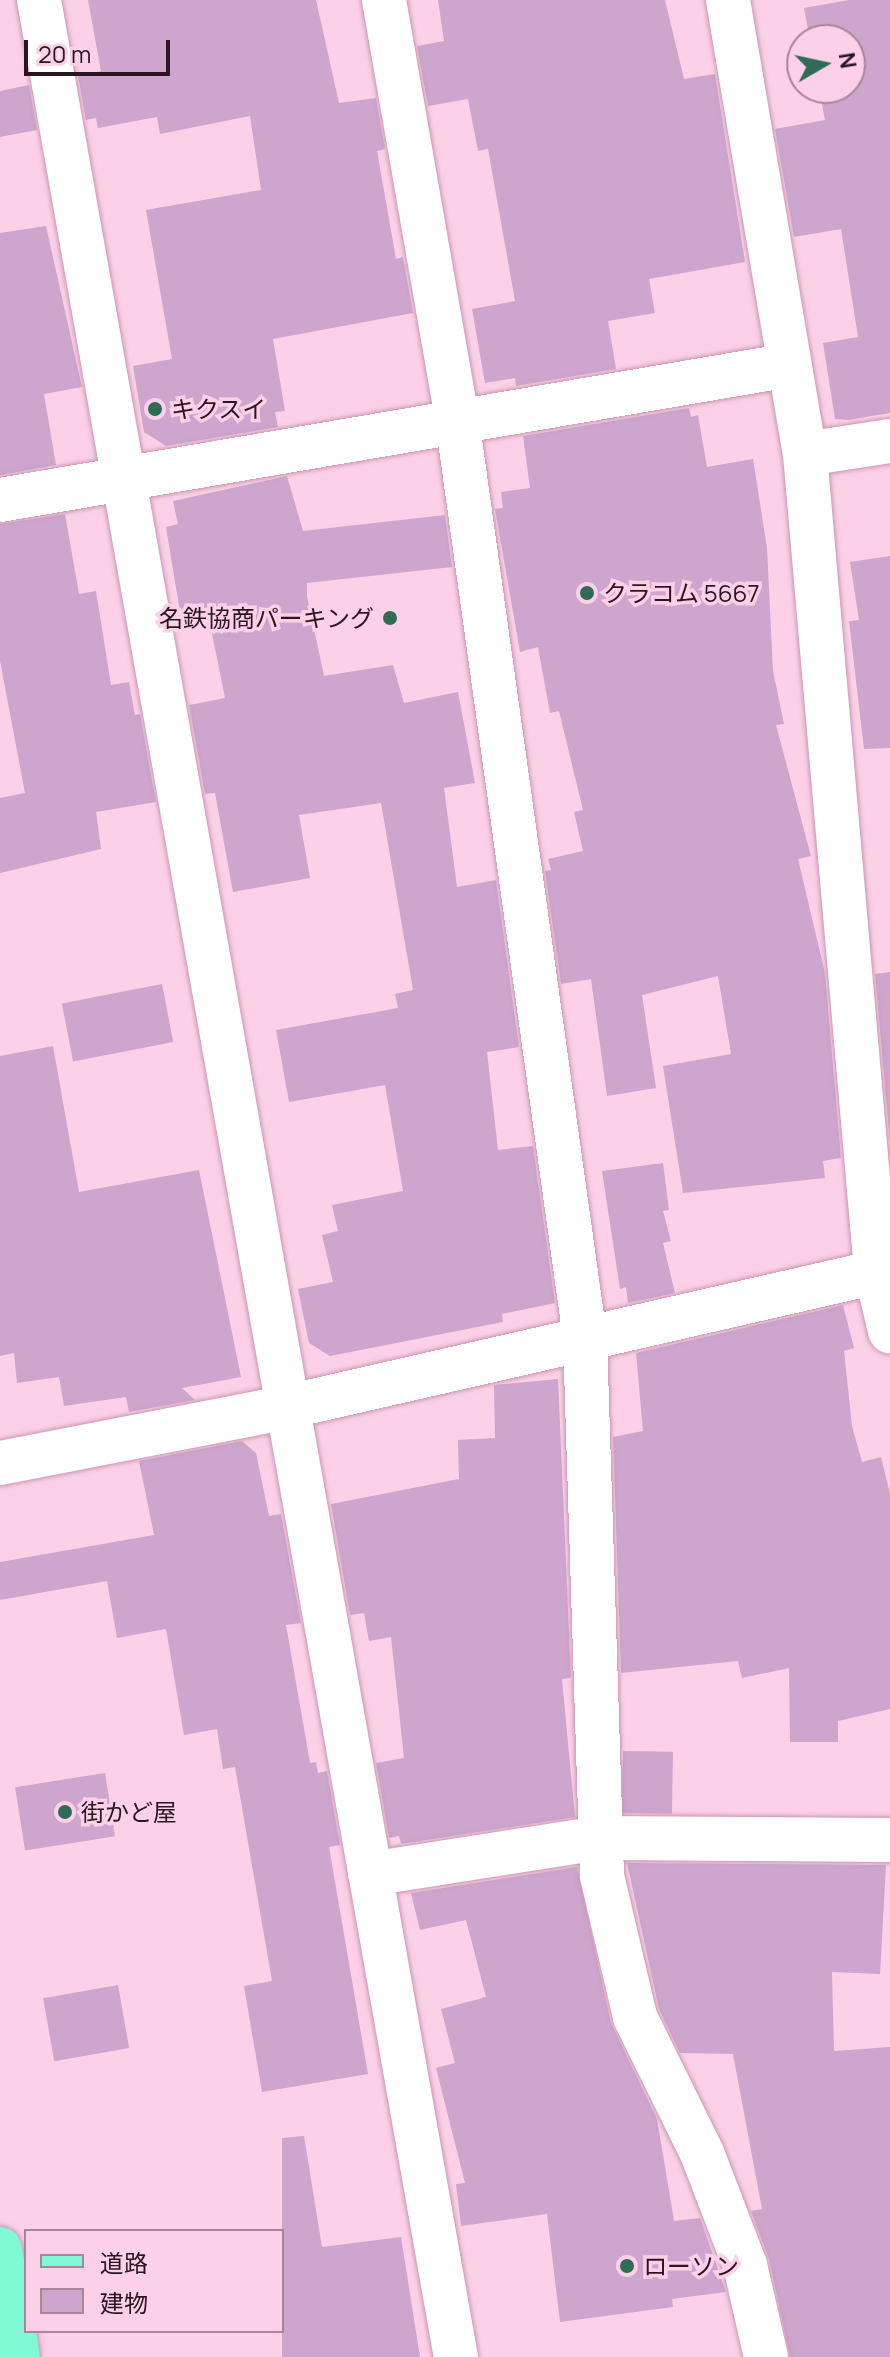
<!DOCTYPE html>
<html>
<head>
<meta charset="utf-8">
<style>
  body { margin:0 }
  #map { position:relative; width:890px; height:2357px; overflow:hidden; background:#fcd0e7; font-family:Manrope,"Noto Sans JP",sans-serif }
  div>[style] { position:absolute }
  .building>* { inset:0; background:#cda5cd; transform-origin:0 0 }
  .roads { filter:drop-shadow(0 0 2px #c996b1) drop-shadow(0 0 2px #c996b1) }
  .minor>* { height:44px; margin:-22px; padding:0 22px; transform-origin:22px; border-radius:22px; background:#fff }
  .major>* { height:44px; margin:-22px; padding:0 22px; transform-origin:22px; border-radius:22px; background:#7ffad5 }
  .dots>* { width:22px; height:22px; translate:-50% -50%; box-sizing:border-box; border:4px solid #fcd0e7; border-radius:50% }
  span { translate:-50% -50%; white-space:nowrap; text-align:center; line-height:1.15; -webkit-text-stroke:7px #fcd0e7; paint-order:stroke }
  .poi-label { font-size:24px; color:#2a1621 }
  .left { translate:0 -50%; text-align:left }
  .right { translate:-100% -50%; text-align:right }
  .legend { position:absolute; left:24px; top:2229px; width:260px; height:104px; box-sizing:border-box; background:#fcd0e7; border:2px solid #a88698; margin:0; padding:10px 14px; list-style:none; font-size:24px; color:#2a1621 }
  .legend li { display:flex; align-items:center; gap:16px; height:40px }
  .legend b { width:40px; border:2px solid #a88698 }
  .north { position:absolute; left:786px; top:24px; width:80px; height:80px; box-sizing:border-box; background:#fcd0e7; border:2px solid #a88698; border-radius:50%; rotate:81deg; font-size:22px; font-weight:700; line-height:32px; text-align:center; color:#2a1621 }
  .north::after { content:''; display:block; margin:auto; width:28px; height:36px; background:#306b55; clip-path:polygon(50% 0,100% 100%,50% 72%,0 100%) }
  .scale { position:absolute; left:24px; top:40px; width:146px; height:36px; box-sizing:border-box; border:4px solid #2a1621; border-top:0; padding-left:10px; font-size:24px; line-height:28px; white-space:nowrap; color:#2a1621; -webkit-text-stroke:6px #fcd0e7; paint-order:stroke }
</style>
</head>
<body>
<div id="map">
  <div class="building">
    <i style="clip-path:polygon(88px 0,316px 0,339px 103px,376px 98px,385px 149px,377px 151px,396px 259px,403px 257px,413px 313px,273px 339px,285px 411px,275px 412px,278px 427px,166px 446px,144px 432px,133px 366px,172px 359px,146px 210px,261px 190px,250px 116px,160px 134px,157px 117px,98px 128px,96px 118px,86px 120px,78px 76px,101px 71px)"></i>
    <i style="clip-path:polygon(438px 0,665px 0,684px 79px,715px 74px,745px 262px,649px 279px,655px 313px,608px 321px,616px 369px,516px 386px,515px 378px,485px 383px,472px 309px,515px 301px,488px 149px,478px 151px,468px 99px,428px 106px,417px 46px,444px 41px)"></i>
    <i style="clip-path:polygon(849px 0,890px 0,890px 413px,848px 420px,835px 419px,823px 343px,858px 337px,841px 229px,794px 237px,775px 129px,825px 120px,819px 88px,850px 88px,850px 40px,810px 40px,804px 8px)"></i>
    <i style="clip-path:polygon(29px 85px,37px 130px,0 137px,0 91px)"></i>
    <i style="clip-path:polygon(46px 226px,82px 387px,44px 394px,56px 465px,0 475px,0 233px)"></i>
    <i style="clip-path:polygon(689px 408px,691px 417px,698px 415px,707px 467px,753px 459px,767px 548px,773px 671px,784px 724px,776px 725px,811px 856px,798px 859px,825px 973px,841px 1158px,823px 1161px,825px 1178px,683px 1193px,663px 1066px,731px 1054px,718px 976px,642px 995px,656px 1088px,607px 1096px,591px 979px,561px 984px,545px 871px,551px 870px,548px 859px,583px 851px,574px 812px,583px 810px,559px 711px,550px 713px,538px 647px,520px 652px,495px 509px,503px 508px,501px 492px,530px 488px,523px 436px)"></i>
    <i style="clip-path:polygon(287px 476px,303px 531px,445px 515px,452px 567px,307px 583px,307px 596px,324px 676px,393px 665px,404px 703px,458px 692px,475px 783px,444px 788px,457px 887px,496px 880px,519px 1047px,487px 1052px,498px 1150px,533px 1146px,555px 1303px,502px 1314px,503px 1322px,330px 1356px,309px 1343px,298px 1289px,333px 1282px,322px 1235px,338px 1231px,332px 1205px,403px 1191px,385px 1085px,289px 1102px,276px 1030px,398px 1008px,395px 994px,413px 990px,381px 803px,299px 815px,310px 878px,233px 892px,215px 793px,205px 794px,189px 705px,225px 698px,209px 619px,182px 624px,166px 527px,178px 524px,173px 501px)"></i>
    <i style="clip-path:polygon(65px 514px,79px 594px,96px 591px,111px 685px,129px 682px,135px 715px,140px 714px,156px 802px,96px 812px,101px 849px,0 873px,0 798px,25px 793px,0 661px,0 524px)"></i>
    <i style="clip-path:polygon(890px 556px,890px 748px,864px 749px,849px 621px,859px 620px,850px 562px)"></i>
    <i style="clip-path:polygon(890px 972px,890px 1143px,875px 974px)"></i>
    <i style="left:162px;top:984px;width:59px;height:102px;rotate:79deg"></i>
    <i style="clip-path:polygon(53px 1046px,79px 1192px,199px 1170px,241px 1377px,182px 1388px,195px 1400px,129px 1412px,126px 1397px,64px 1406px,59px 1377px,17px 1383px,14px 1353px,0 1356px,0 1056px)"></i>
    <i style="clip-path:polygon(663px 1163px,669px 1210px,663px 1211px,671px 1241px,663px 1243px,675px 1293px,628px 1303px,626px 1287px,620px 1289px,602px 1171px)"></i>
    <i style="clip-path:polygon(843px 1305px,854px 1348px,844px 1351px,852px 1426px,862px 1462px,881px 1457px,890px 1494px,890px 1709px,838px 1721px,838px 1742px,790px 1742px,789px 1668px,742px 1678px,738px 1661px,621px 1673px,613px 1437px,643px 1431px,636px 1353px)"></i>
    <i style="clip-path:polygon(558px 1379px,571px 1678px,562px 1679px,575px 1817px,401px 1844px,399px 1836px,389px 1838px,376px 1763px,404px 1758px,391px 1637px,369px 1641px,364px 1613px,350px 1615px,331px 1504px,459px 1479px,458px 1440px,495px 1438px,494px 1385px)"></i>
    <i style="clip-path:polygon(242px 1441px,256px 1453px,269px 1516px,281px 1514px,301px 1623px,286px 1625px,310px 1763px,316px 1762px,318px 1773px,327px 1771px,340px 1845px,329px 1847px,368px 2074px,262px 2092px,244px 1986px,272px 1981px,235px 1767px,223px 1769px,217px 1729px,184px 1735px,166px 1629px,117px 1638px,107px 1581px,0 1600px,0 1562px,154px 1535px,139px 1461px)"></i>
    <i style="left:623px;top:1751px;width:50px;height:62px;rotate:1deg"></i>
    <i style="left:105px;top:1773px;width:64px;height:91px;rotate:81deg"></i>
    <i style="clip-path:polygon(627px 1863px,886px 1865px,880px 1974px,832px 1972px,834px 2051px,890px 2047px,890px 2357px,790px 2357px,769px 2259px,751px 2211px,762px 2209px,733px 2054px,680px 2053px,659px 2009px)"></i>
    <i style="clip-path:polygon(577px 1867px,611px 2023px,657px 2119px,674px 2221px,700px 2218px,726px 2292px,672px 2299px,673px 2307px,560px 2322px,547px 2214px,461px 2226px,456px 2184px,465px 2183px,436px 2068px,455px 2063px,441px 2009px,486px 1997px,466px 1920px,420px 1930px,411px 1893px)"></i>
    <i style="left:118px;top:1985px;width:64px;height:76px;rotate:80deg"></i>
    <i style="clip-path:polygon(304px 2136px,322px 2247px,401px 2237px,420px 2357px,282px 2357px,282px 2138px)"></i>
  </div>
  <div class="roads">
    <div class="minor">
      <i style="left:39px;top:0;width:2394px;rotate:79.97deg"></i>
      <i style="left:384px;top:0;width:425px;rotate:80.1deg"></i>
      <i style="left:457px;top:419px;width:928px;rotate:82.07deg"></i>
      <i style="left:585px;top:1338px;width:538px;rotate:88.19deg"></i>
      <i style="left:602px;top:1876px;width:145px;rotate:76.8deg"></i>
      <i style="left:635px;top:2017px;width:152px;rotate:63.8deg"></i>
      <i style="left:702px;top:2153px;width:120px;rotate:69deg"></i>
      <i style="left:745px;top:2265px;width:94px;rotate:77.1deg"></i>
      <i style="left:728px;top:0;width:460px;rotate:80.4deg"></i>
      <i style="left:805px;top:454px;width:820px;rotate:85.03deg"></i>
      <i style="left:876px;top:1271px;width:62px;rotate:76.9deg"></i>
      <i style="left:805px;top:454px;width:86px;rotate:-8.7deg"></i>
      <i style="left:0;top:500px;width:801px;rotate:-9.7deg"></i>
      <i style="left:0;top:1463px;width:292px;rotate:-11deg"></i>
      <i style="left:287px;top:1407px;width:619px;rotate:-12.89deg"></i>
      <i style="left:370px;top:1874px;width:234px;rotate:-8.9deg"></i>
      <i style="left:601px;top:1838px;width:289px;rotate:0.4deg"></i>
    </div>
    <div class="major">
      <i style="left:0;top:2249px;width:109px;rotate:80.5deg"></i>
    </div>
  </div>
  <div class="dots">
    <i style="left:155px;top:409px;background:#306b55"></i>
    <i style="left:587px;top:593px;background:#306b55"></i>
    <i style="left:390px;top:618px;background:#306b55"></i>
    <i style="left:65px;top:1812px;background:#306b55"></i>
    <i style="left:627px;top:2266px;background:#306b55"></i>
  </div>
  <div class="poi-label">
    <span class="left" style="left:171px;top:409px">キクスイ</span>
    <span class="left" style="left:603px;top:593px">クラコム 5667</span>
    <span class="right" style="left:374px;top:618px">名鉄協商パーキング</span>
    <span class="left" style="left:81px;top:1812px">街かど屋</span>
    <span class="left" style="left:643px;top:2266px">ローソン</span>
  </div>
  <ul class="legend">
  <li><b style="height:10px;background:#7ffad5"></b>道路</li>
  <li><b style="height:22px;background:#cda5cd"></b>建物</li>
  </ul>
  <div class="north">N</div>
  <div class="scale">20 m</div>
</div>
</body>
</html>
